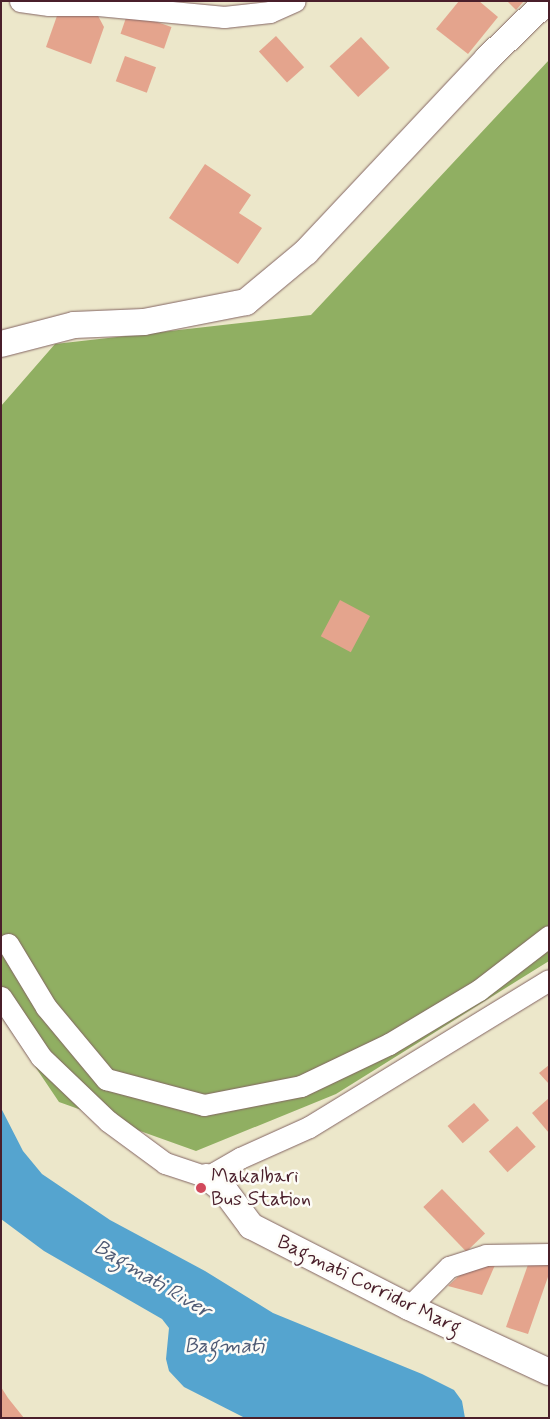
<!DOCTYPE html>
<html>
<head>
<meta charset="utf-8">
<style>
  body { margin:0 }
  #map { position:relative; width:550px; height:1419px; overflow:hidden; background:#ece7ca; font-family:Mynerve,sans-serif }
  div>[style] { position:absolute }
  .forest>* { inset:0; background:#90af62 }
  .water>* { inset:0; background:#55a4cf }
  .building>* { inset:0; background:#e4a48d; transform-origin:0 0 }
  .roads { filter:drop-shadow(0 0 1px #836563) drop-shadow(0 0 1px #836563) }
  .minor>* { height:21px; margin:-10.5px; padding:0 10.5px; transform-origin:10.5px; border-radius:10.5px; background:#fff }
  .tertiary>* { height:26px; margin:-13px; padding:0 13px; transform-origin:13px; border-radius:13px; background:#fff }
  .dots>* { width:14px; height:14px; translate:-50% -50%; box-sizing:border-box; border:2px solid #fdfcf7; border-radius:50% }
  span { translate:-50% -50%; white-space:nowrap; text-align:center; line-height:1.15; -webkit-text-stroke:5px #fdfcf7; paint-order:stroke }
  .poi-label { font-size:20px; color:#4a1f2b }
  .left { translate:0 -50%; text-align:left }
  .street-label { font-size:20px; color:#4a1f2b }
  .water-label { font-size:21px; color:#4f5b75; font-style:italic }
  .frame { position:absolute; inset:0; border:2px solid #4a1f2b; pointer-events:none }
</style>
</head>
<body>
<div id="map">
  <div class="forest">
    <i style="clip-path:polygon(549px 60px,549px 961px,336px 1094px,196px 1151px,59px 1102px,1px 1016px,1px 406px,55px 344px,311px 315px)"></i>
  </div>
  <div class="water">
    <i style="clip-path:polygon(1px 1108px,23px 1151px,42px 1174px,110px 1220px,205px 1271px,273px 1313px,422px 1374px,454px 1390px,462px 1401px,465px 1418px,245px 1418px,184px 1387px,169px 1371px,166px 1359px,169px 1328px,162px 1319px,44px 1251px,1px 1219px)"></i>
  </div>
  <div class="building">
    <i style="clip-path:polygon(459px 1px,479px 1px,498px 17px,468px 54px,436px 29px)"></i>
    <i style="clip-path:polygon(507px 1px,524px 1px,516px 10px)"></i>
    <i style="clip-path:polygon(96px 12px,104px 27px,91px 64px,46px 47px,58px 13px)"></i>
    <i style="left:128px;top:12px;width:46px;height:23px;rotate:19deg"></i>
    <i style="left:276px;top:36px;width:42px;height:23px;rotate:48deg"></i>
    <i style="left:361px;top:37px;width:42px;height:43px;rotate:47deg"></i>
    <i style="left:125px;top:56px;width:33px;height:27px;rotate:20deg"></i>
    <i style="clip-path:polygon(205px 164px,251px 195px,239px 213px,262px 228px,238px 264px,169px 218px)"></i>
    <i style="left:340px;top:600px;width:34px;height:41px;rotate:28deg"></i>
    <i style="clip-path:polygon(549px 1065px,549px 1084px,539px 1073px)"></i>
    <i style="clip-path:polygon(549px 1098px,549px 1133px,532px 1113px)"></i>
    <i style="left:474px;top:1103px;width:23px;height:35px;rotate:49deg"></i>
    <i style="left:517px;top:1126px;width:28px;height:38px;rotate:48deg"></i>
    <i style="left:442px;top:1189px;width:62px;height:26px;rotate:46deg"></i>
    <i style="clip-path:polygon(530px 1259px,549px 1265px,549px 1274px,528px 1334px,506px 1327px)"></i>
    <i style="clip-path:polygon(475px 1261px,495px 1265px,482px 1295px,448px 1286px)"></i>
    <i style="clip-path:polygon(1px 1387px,8px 1398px,24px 1418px,1px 1418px)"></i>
  </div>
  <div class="roads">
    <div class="minor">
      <i style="left:20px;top:1px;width:29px;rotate:8deg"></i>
      <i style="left:49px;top:5px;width:49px"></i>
      <i style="left:98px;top:5px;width:127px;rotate:5.4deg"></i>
      <i style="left:224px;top:17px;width:46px;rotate:-6.2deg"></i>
      <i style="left:270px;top:12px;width:27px;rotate:-24deg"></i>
      <i style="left:8px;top:944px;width:74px;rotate:58.9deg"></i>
      <i style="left:46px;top:1007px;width:94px;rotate:50.2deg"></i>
      <i style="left:106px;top:1079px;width:101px;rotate:14.9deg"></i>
      <i style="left:204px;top:1105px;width:99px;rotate:-11.1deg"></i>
      <i style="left:301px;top:1086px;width:98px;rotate:-25.5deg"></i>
      <i style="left:389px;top:1044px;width:105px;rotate:-31deg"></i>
      <i style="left:479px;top:990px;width:88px;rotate:-37.6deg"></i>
      <i style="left:1px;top:997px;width:72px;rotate:56.3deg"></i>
      <i style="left:41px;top:1057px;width:93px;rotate:43.7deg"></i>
      <i style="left:108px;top:1121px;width:71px;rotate:36.4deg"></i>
      <i style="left:165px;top:1163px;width:44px;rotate:18.4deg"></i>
      <i style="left:207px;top:1177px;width:38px;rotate:-30deg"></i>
      <i style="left:240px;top:1158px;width:76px;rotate:-24.2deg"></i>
      <i style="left:309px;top:1127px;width:281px;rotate:-31.5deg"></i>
      <i style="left:409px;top:1307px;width:57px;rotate:-45deg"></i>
      <i style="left:449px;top:1267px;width:39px;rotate:-18deg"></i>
      <i style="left:486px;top:1255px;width:63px;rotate:-0.9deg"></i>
    </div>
    <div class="tertiary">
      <i style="left:1px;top:344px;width:75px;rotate:-14.6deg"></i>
      <i style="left:74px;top:325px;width:70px;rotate:-2.5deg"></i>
      <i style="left:144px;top:322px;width:104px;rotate:-11.1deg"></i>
      <i style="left:246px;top:302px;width:78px;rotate:-39.8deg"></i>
      <i style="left:306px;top:252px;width:265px;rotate:-46.8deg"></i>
      <i style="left:487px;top:59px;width:83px;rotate:-44deg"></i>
      <i style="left:207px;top:1177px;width:23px;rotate:38deg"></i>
      <i style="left:225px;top:1191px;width:44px;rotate:53.4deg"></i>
      <i style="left:251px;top:1226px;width:178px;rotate:27.1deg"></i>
      <i style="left:409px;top:1307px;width:154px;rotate:24.9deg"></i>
    </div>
  </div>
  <div class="dots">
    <i style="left:201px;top:1188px;background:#d1495b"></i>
  </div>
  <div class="poi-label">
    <span class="left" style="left:211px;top:1188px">Makalbari<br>Bus Station</span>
  </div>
  <div class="street-label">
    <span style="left:369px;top:1285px;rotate:26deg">Bagmati Corridor Marg</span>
  </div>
  <div class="water-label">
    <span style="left:152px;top:1279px;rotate:31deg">Bagmati River</span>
    <span style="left:224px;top:1346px">Bagmati</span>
  </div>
  <div class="frame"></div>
</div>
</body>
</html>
